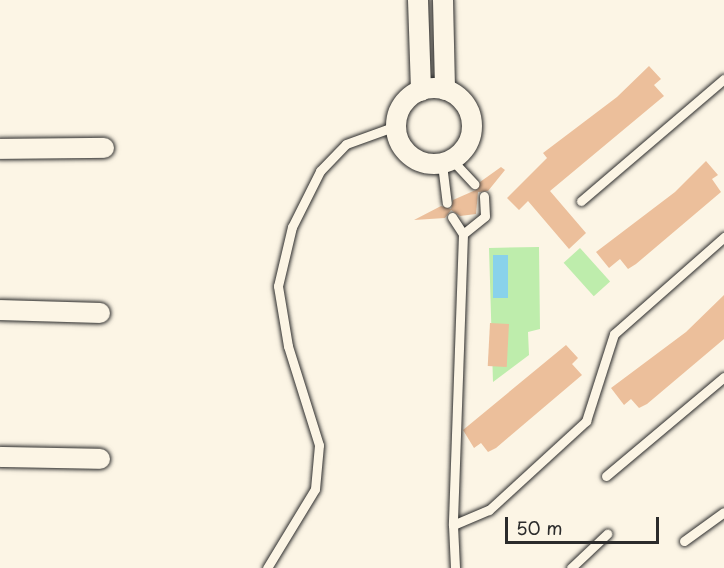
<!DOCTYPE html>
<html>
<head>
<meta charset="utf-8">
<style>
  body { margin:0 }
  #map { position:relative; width:724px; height:568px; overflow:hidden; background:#fcf5e5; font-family:"Playpen Sans",sans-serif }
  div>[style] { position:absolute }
  .green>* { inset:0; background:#beedac; transform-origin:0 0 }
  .water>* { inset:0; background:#89d2ea; transform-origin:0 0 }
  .building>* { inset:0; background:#ecbf9b; transform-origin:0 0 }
  .roads { filter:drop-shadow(0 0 2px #2b2b2b) drop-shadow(0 0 2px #2b2b2b) }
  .lane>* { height:9px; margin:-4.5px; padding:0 4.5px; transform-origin:4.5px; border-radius:4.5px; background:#fcf5e5 }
  .street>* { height:20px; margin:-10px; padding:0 10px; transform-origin:10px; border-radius:10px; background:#fcf5e5 }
  .street>.ring { margin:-10px; padding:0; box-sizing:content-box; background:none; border:20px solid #fcf5e5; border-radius:50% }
  span { translate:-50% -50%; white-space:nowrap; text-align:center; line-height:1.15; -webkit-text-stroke:4.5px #fcf5e5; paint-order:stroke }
  .scale { position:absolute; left:505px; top:517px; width:154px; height:27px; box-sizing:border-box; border:3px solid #2b2b2b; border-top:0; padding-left:8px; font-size:18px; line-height:21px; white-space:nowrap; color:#2b2b2b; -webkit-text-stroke:4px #fcf5e5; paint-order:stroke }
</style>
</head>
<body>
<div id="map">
  <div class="green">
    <i style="clip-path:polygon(539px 247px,540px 329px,528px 332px,529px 355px,493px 382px,489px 248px)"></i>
    <i style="left:580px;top:248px;width:45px;height:22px;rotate:48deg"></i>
  </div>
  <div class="water">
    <i style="left:493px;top:255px;width:15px;height:43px"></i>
  </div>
  <div class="building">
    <i style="clip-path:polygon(649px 66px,661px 79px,654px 85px,664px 96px,550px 191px,586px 233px,569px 249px,528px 201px,519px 210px,507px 198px,547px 158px,543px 153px,617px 97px)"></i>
    <i style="clip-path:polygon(706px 161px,718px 175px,712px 179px,721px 192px,636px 264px,628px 269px,620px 259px,609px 268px,596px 252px,675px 192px)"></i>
    <i style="clip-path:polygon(501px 167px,505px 170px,488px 191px,478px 192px,476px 214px,460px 216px,451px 210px,445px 218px,414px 220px,441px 206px,451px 209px,453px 200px,478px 189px,480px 182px)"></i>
    <i style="clip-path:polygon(724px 295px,724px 339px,647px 404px,639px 408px,631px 399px,624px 405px,611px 388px,686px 332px)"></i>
    <i style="left:490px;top:323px;width:19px;height:43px;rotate:3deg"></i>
    <i style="clip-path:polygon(566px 345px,578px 358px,572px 364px,582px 375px,496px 448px,488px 452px,481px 443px,474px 448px,463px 430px)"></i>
  </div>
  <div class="roads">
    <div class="lane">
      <i style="left:452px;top:160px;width:33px;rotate:47deg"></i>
      <i style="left:442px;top:164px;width:39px;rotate:83deg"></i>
      <i style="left:581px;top:201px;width:188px;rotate:-40.5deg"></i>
      <i style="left:452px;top:217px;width:20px;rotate:57deg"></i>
      <i style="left:463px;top:234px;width:291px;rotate:92deg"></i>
      <i style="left:453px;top:525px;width:39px;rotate:-23deg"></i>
      <i style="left:489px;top:510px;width:132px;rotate:-42.5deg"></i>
      <i style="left:586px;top:421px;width:91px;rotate:-72.2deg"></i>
      <i style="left:614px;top:334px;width:147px;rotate:-41.4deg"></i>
      <i style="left:463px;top:234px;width:28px;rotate:-39deg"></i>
      <i style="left:485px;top:216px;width:20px;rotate:-93deg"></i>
      <i style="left:606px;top:476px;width:154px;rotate:-40deg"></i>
      <i style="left:453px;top:525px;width:43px;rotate:87.3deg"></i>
      <i style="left:684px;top:541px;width:49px;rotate:-35.9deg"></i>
      <i style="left:267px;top:568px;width:92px;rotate:-58.7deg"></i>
      <i style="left:315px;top:489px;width:44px;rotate:-84.8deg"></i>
      <i style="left:319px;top:445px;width:104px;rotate:-107.4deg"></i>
      <i style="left:288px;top:346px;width:61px;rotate:-99.5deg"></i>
      <i style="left:278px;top:286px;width:61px;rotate:-76.7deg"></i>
      <i style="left:292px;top:227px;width:63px;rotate:-63.4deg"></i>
      <i style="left:320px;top:171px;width:37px;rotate:-46deg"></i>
      <i style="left:346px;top:144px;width:53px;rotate:-19.8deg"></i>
      <i style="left:571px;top:568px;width:50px;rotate:-43.4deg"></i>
    </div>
    <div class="street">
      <i style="left:418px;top:0;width:91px;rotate:88.1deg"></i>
      <i style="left:443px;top:0;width:90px;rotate:88.7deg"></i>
      <i class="ring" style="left:396px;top:88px;width:56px;height:56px"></i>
      <i style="left:0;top:149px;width:104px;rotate:-0.6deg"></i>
      <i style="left:0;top:310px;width:100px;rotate:1.7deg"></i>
      <i style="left:0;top:457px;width:100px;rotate:1.1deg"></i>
    </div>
  </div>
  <div class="scale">50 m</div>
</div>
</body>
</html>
